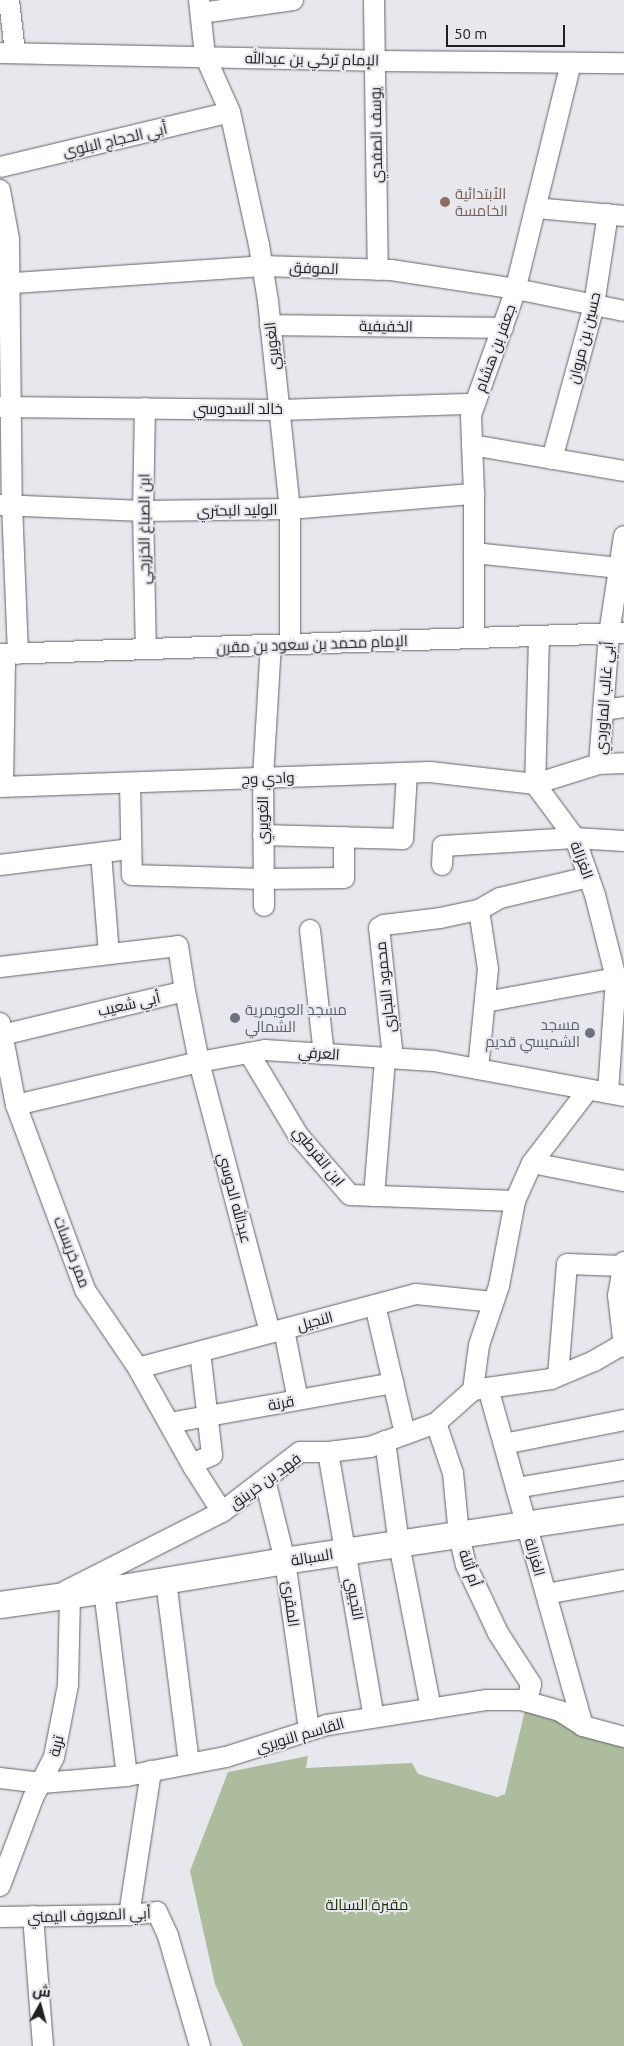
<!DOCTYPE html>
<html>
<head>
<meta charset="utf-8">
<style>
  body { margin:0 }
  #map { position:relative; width:624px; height:2046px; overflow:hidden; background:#e7e8ee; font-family:Ubuntu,Cairo,sans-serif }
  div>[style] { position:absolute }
  .green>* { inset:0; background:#adbc9d }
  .roads { filter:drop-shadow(0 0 1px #626368) drop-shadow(0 0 1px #626368) }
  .minor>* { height:20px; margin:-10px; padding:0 10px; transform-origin:10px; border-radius:10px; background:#fff }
  .major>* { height:26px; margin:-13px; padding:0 13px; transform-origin:13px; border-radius:13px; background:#fff }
  .dots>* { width:14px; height:14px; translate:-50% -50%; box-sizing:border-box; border:2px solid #e7e8ee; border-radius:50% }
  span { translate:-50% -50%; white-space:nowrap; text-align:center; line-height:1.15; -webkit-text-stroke:4px #e7e8ee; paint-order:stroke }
  .street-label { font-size:15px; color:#202023 }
  .education-label { font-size:15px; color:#785e54 }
  .left { translate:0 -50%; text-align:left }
  .worship-label { font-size:15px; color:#5b616d }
  .right { translate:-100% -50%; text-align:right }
  .park-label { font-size:15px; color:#1f3101 }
  .north { position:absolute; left:15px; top:1981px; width:50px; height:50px; -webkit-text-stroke:4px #e7e8ee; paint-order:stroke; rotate:7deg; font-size:14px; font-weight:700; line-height:20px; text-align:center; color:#202023 }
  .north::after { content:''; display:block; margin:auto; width:18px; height:22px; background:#202023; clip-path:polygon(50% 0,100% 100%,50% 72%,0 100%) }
  .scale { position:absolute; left:446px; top:25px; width:119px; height:22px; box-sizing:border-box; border:2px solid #202023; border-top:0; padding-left:6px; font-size:15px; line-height:18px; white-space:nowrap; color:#202023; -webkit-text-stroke:4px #e7e8ee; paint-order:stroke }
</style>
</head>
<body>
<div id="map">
  <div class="green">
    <i style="clip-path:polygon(527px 1702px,624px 1737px,624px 2046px,243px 2046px,215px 1984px,190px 1871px,228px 1772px,308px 1756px,306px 1768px,412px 1763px,418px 1774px,497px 1797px,505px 1794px)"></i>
  </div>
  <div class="roads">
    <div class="minor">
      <i style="left:9px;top:0;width:53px;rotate:83.5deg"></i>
      <i style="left:199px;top:0;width:56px;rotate:83.9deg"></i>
      <i style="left:205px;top:56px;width:61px;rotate:65.9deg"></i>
      <i style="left:230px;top:112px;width:136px;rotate:77.7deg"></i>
      <i style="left:259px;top:245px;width:57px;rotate:80.9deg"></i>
      <i style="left:268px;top:301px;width:209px;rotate:84deg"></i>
      <i style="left:290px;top:509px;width:135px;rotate:90deg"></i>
      <i style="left:374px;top:0;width:270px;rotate:89.2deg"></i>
      <i style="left:201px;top:13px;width:93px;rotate:-8deg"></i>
      <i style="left:0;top:53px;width:375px;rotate:1.2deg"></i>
      <i style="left:375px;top:61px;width:249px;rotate:0.5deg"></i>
      <i style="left:0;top:167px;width:236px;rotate:-13.4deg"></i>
      <i style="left:0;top:190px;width:50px;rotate:79.6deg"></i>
      <i style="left:9px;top:239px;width:266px;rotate:89.4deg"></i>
      <i style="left:12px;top:505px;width:149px;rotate:87.7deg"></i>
      <i style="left:535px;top:208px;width:89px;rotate:5.1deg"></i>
      <i style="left:0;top:284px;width:263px;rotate:-3.9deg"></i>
      <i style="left:262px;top:266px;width:129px;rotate:1.8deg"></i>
      <i style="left:391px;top:270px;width:126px;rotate:8.6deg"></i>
      <i style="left:516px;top:289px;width:110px;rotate:11.5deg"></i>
      <i style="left:270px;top:325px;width:233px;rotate:0.7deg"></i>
      <i style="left:0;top:407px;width:279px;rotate:0.6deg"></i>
      <i style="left:279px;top:410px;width:196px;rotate:-1.8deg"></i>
      <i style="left:145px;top:408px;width:103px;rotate:91.1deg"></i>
      <i style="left:143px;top:511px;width:138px;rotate:88.8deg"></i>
      <i style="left:472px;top:445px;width:154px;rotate:9.7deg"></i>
      <i style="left:552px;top:459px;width:160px;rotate:-74.7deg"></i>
      <i style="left:594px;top:305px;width:92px;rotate:-81.3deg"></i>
      <i style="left:0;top:505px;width:143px;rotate:2.4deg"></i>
      <i style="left:143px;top:511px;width:147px;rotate:-0.8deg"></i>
      <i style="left:290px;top:509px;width:185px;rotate:-4.7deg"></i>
      <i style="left:474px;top:553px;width:146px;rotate:5.9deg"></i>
      <i style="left:539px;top:636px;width:148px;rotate:91.5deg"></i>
      <i style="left:535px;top:784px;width:67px;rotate:53.5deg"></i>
      <i style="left:575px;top:838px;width:60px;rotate:70.7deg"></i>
      <i style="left:595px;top:895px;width:86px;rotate:75.8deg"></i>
      <i style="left:616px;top:978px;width:115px;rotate:94deg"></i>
      <i style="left:474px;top:638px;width:144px;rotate:-90deg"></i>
      <i style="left:474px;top:494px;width:79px;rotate:-92.2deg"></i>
      <i style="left:471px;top:415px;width:127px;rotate:-70.3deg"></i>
      <i style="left:514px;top:295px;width:239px;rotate:-76.2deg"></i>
      <i style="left:0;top:654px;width:624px;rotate:-1.93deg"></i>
      <i style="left:603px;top:710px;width:21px;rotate:-8deg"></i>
      <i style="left:599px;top:764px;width:25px;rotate:-2deg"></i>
      <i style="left:130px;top:783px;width:92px;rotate:88.8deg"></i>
      <i style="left:132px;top:875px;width:131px;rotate:1.7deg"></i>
      <i style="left:263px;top:879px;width:81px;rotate:-0.7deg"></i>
      <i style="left:344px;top:878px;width:41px;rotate:-90deg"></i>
      <i style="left:0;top:787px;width:430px;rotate:-2deg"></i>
      <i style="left:430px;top:772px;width:106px;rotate:6.5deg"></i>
      <i style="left:535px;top:784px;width:67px;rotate:-17.4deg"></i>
      <i style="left:599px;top:764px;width:130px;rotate:-85.6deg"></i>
      <i style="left:609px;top:634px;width:99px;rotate:-81.3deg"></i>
      <i style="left:3px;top:787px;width:133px;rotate:-89.1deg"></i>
      <i style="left:263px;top:835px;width:140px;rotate:1.6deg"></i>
      <i style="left:403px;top:839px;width:66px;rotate:-86.5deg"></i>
      <i style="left:101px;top:853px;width:101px;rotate:85.5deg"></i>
      <i style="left:0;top:865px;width:132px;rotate:-7deg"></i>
      <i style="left:442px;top:865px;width:19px;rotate:-87deg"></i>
      <i style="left:443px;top:846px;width:132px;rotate:-3.5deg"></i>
      <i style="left:575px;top:838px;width:49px;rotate:3.5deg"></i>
      <i style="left:264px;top:906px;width:128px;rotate:-90.4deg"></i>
      <i style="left:263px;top:778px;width:133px;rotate:-86.6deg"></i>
      <i style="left:310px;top:930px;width:125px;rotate:83.6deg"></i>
      <i style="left:0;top:967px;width:179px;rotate:-6.7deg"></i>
      <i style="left:178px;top:946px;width:46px;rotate:81.2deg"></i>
      <i style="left:485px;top:1002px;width:133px;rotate:-10.4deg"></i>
      <i style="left:0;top:1023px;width:84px;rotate:79deg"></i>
      <i style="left:16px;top:1105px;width:197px;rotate:69.5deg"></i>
      <i style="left:85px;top:1290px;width:94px;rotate:55.8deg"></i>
      <i style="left:138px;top:1368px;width:115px;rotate:60.8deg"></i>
      <i style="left:194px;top:1468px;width:52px;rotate:57.5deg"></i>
      <i style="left:2px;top:1035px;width:188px;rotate:-13.5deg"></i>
      <i style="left:185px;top:991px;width:72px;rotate:78.8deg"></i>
      <i style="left:199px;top:1062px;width:280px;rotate:75.3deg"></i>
      <i style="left:249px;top:1053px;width:96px;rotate:59.1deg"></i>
      <i style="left:298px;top:1135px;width:79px;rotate:49.1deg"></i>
      <i style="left:350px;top:1195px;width:165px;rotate:2.1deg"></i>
      <i style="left:393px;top:1058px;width:131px;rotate:-96.1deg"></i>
      <i style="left:379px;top:928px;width:6px;rotate:-31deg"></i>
      <i style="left:384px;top:925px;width:56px;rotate:-7.1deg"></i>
      <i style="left:440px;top:918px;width:40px;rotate:-12deg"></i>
      <i style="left:479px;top:910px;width:24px;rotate:-30deg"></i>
      <i style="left:500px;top:898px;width:91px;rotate:-13.3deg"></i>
      <i style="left:478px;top:1069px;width:100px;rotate:-84.3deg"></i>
      <i style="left:488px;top:969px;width:60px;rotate:-98.7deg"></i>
      <i style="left:16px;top:1105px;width:188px;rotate:-13.2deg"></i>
      <i style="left:199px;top:1062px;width:67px;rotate:-10.3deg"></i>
      <i style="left:265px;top:1050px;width:169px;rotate:3.7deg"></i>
      <i style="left:434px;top:1061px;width:193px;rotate:10.4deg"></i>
      <i style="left:532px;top:1163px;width:94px;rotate:11.1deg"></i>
      <i style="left:374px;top:1196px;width:138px;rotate:-85.4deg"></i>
      <i style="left:624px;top:1262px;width:34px;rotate:100deg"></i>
      <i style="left:618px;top:1295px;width:52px;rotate:83.4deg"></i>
      <i style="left:375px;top:1305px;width:132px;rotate:76.9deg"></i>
      <i style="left:284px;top:1330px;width:71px;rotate:78.7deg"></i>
      <i style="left:138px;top:1368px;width:288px;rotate:-14.9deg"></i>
      <i style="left:416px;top:1294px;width:77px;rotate:5.9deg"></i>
      <i style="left:558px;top:1376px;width:112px;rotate:-85.4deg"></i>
      <i style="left:567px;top:1264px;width:57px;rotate:2deg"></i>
      <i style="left:488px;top:1388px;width:351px;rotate:74.3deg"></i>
      <i style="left:473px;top:1390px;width:45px;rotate:-82.4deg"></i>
      <i style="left:479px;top:1345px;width:62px;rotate:-71.3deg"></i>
      <i style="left:499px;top:1286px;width:86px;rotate:-79.3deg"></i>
      <i style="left:515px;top:1201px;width:42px;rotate:-65.9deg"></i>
      <i style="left:532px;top:1163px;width:92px;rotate:-52.5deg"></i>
      <i style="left:169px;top:1423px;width:228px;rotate:-10.1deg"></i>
      <i style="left:436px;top:1423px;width:53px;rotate:71.2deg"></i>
      <i style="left:453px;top:1473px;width:62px;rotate:84.5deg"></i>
      <i style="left:459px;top:1535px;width:31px;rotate:77deg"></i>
      <i style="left:466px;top:1565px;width:75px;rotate:64.8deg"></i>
      <i style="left:498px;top:1633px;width:61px;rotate:57.1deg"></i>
      <i style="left:531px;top:1684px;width:18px;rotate:103deg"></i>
      <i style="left:385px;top:1441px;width:104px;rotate:82.3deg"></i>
      <i style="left:399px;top:1544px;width:168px;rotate:79deg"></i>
      <i style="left:504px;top:1444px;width:122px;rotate:-11.3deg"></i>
      <i style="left:328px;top:1452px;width:269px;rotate:80.2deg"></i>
      <i style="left:192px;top:1464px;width:22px;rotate:-24deg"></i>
      <i style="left:212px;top:1455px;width:104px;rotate:-96.6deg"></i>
      <i style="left:265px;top:1480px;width:83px;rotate:76.1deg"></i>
      <i style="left:285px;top:1561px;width:171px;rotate:81.9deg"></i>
      <i style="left:516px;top:1488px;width:109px;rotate:-9.5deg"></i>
      <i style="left:166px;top:1581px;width:184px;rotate:82.8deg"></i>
      <i style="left:66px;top:1591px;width:175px;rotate:-26.9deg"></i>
      <i style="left:222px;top:1512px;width:98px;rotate:-37.6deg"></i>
      <i style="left:300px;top:1452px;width:28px"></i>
      <i style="left:328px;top:1452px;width:42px;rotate:-6.8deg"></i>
      <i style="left:370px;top:1447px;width:70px;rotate:-20deg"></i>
      <i style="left:436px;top:1423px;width:50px;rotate:-41.7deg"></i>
      <i style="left:473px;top:1390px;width:79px;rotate:-8deg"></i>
      <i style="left:551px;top:1379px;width:47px;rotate:-22.7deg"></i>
      <i style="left:594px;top:1361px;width:34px;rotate:-30deg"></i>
      <i style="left:104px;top:1591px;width:186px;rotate:82.9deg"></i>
      <i style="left:546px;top:1594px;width:79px;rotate:-10.2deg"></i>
      <i style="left:0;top:1778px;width:42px;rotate:6.8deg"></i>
      <i style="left:42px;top:1783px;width:85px;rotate:-4.7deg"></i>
      <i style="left:127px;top:1776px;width:101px;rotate:-10.9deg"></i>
      <i style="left:226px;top:1757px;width:106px;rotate:-17.6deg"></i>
      <i style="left:327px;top:1725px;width:162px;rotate:-8.9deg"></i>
      <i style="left:487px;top:1700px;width:34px"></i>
      <i style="left:521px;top:1700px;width:41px;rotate:15.8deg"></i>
      <i style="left:560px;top:1711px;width:27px;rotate:33deg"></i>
      <i style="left:583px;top:1726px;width:42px;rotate:15deg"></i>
      <i style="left:0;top:1886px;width:94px;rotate:-69.4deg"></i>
      <i style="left:33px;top:1798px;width:46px;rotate:-62.9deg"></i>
      <i style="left:54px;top:1757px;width:73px;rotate:-79deg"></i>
      <i style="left:68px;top:1685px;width:89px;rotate:-88.7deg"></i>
      <i style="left:129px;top:1915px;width:146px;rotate:-81.3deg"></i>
      <i style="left:33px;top:1916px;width:130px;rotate:85.6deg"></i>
      <i style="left:0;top:1917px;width:129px;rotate:-0.9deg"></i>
      <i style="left:129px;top:1915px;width:28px;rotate:-6deg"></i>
      <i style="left:157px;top:1912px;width:26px;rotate:65deg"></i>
      <i style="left:168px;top:1936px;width:115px;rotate:73.8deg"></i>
    </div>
    <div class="major">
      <i style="left:0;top:1605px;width:123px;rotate:-7.9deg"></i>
      <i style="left:122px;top:1588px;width:171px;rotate:-9.4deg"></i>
      <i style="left:291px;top:1560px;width:337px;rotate:-8.5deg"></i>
    </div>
  </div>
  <div class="dots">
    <i style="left:445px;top:202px;background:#8d6e63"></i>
    <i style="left:235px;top:1018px;background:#6b7280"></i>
    <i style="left:590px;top:1033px;background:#6b7280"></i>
  </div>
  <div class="street-label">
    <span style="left:312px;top:59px;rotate:1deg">الإمام تركي بن عبدالله</span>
    <span style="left:376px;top:135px;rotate:-91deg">يوسف الصفدي</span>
    <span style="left:115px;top:140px;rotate:-13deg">أبي الحجاج البلوي</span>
    <span style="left:314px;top:268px;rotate:2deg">الموفق</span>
    <span style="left:386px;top:326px;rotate:1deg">الخفيفية</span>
    <span style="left:584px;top:338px;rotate:-76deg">حسين بن مروان</span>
    <span style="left:272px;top:346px;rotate:-96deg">الغويري</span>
    <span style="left:495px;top:348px;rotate:-70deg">جعفر بن هشام</span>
    <span style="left:238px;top:409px">خالد السدوسي</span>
    <span style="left:237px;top:510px;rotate:-1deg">الوليد البحتري</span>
    <span style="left:144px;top:529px;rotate:-90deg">ابن الصباغ الخزرجي</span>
    <span style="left:312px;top:644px;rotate:-2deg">الإمام محمد بن سعود بن مقرن</span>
    <span style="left:604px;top:698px;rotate:-86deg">أبي غالب الماوردي</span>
    <span style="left:268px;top:778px;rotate:-2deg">وادي وج</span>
    <span style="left:263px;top:820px;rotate:-90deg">الغويري</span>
    <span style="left:582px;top:860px;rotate:69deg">الغزالة</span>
    <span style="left:385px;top:987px;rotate:-96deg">محمود النجاري</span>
    <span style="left:129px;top:1004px;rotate:-13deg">أبي شعيب</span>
    <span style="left:319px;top:1053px;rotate:4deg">العرفي</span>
    <span style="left:319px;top:1156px;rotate:51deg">ابن القرطبي</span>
    <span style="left:235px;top:1198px;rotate:75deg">عبدالله الدوسي</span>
    <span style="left:72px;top:1252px;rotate:69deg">ممر خريسات</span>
    <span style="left:315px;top:1321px;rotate:-15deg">النجيل</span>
    <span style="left:281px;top:1403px;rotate:-10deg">قرنة</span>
    <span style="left:265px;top:1481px;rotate:-36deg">فهد بن خرينق</span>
    <span style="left:312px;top:1557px;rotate:-9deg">السبالة</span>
    <span style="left:535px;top:1557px;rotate:74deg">الغزالة</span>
    <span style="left:470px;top:1568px;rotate:71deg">أم أثلة</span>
    <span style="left:355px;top:1599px;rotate:80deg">التجيبي</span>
    <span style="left:291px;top:1604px;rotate:82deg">المقرئ</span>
    <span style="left:300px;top:1735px;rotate:-16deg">القاسم النويري</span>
    <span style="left:56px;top:1746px;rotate:-77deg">تربة</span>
    <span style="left:89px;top:1915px;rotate:-2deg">أبي المعروف اليمني</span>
  </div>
  <div class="education-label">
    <span class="left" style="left:455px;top:202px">الأبتدائية<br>الخامسة</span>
  </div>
  <div class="worship-label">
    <span class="left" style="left:245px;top:1018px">مسجد العويمرية<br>الشمالي</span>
    <span class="right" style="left:580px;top:1033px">مسجد<br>الشميسي قديم</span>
  </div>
  <div class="park-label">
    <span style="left:367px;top:1905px">مقبرة السبالة</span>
  </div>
  <div class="north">ش</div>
  <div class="scale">50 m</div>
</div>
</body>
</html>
